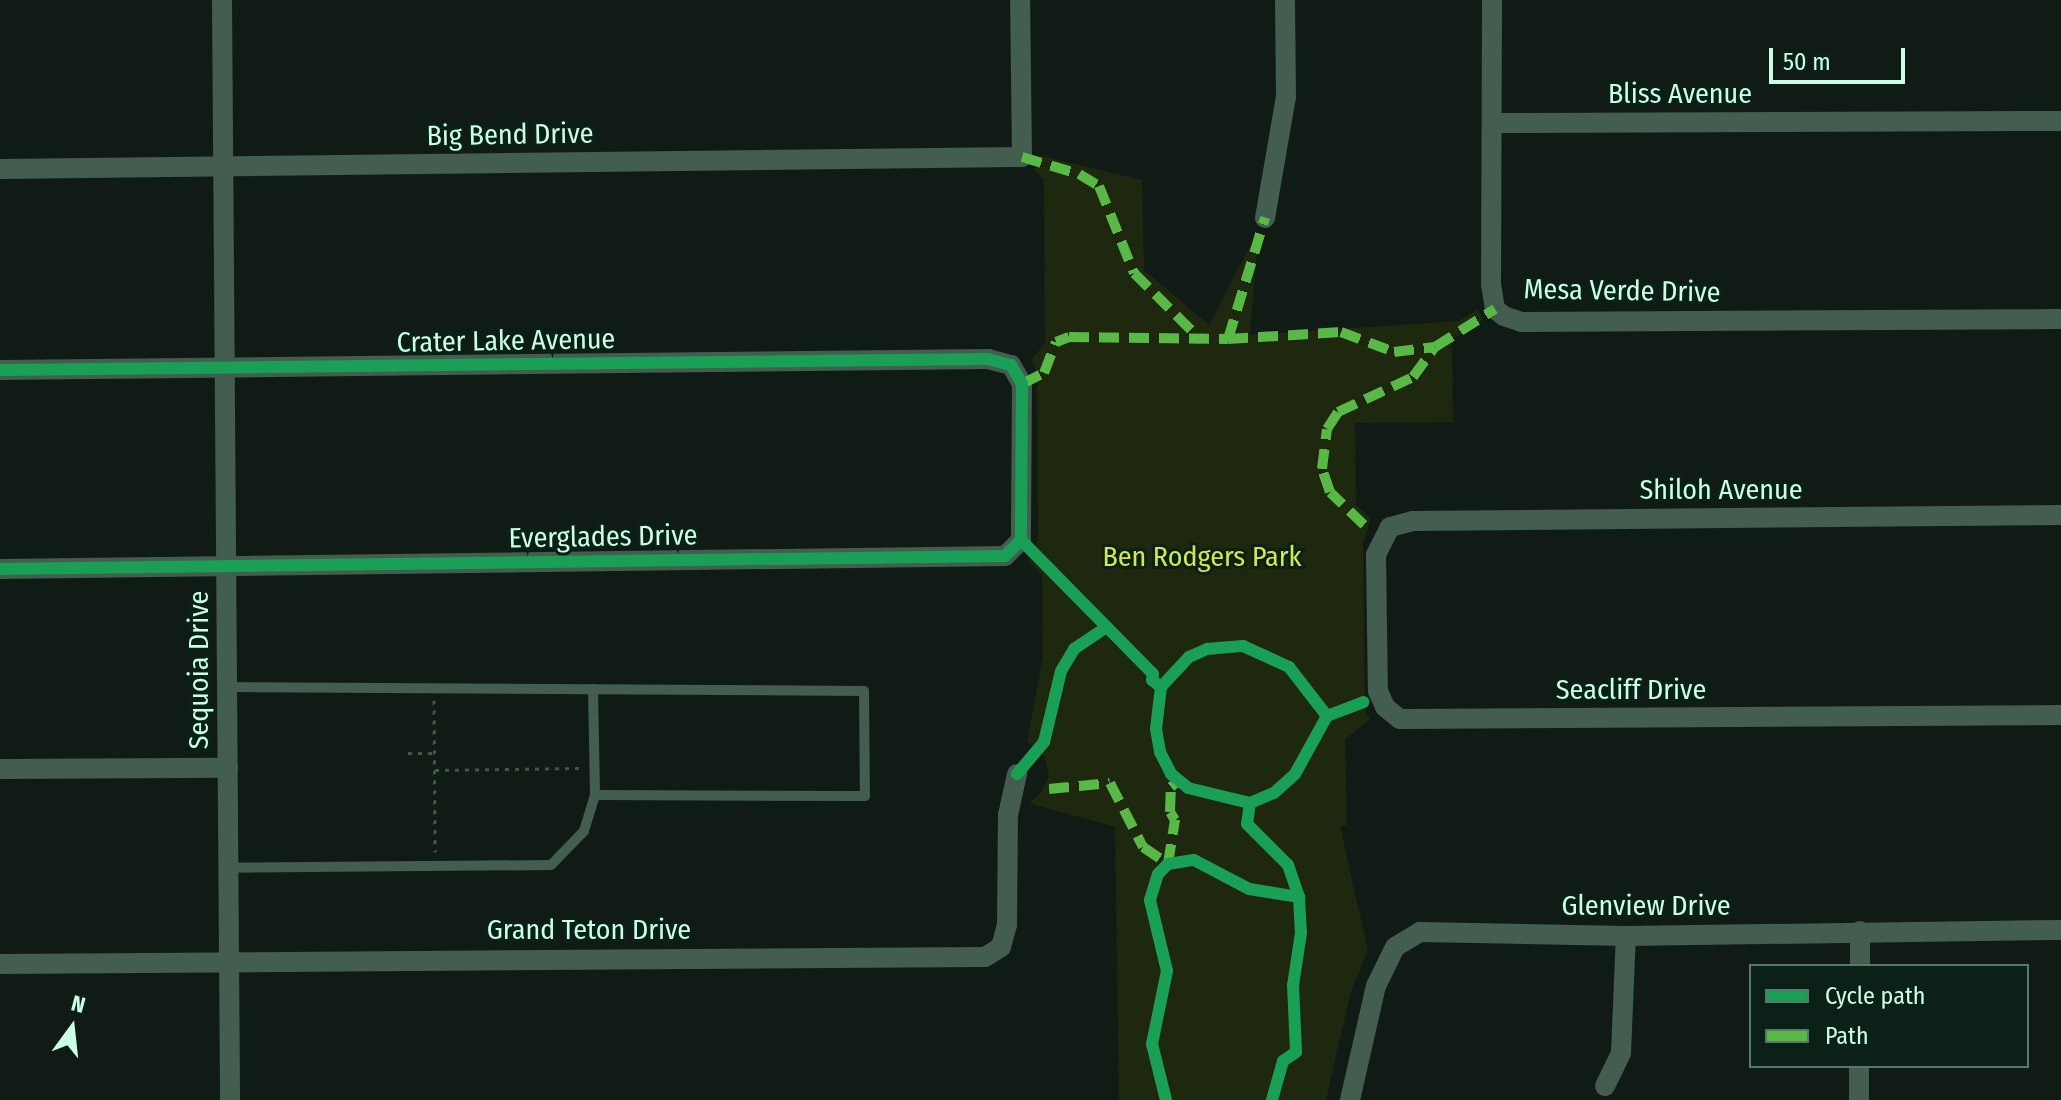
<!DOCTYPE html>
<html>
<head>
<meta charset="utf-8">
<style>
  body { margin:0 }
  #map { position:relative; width:2061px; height:1100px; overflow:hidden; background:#101b16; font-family:"Fira Sans Condensed",sans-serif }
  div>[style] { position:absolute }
  .green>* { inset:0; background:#1e280e }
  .path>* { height:3px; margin-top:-1.5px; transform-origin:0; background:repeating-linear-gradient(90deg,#445642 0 4px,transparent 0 10px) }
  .lane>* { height:10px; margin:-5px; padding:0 5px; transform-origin:5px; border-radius:5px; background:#435d4e }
  .street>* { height:20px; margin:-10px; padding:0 10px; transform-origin:10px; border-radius:10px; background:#435d4e }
  .quiet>* { height:10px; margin-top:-5px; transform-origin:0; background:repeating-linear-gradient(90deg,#58b947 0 20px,transparent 0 30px) }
  .cycleway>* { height:12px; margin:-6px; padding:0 6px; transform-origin:6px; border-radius:6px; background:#1a9f57 }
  span { translate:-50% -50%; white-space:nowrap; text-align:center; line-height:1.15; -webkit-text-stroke:6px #0b2017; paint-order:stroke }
  .street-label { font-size:28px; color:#caffe4 }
  .park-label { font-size:28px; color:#d3e84d }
  .legend { position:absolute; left:1749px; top:964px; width:280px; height:104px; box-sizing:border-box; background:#0b2017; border:2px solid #577969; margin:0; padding:10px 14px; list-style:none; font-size:24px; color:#caffe4 }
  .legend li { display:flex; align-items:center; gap:16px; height:40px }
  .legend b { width:40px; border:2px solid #577969 }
  .north { position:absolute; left:32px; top:988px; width:80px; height:80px; -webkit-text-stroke:6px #0b2017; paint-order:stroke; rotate:15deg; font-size:22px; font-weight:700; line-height:32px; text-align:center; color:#caffe4 }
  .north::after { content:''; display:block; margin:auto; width:28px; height:36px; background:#caffe4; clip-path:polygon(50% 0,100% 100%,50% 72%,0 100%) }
  .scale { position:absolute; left:1769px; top:48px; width:136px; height:36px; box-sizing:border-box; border:4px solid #caffe4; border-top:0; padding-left:10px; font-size:24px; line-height:28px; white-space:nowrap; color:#caffe4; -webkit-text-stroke:6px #0b2017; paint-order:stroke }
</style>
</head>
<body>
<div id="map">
  <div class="green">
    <i style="clip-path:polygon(1042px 156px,1142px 180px,1144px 270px,1209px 325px,1250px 246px,1257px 249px,1250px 335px,1459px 321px,1478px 309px,1483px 320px,1452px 340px,1453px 422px,1355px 423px,1356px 505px,1371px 518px,1363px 543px,1365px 711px,1370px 720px,1345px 739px,1347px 825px,1340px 826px,1368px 950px,1351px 991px,1326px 1100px,1119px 1100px,1115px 827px,1029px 803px,1041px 793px,1049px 776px,1045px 757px,1027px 741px,1043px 658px,1042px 575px,1029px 562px,1038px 539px,1037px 374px,1032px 359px,1045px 343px,1044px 180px,1034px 170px)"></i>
  </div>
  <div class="path">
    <i style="left:434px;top:700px;width:152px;rotate:89.6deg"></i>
    <i style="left:408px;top:753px;width:27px"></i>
    <i style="left:435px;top:770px;width:147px;rotate:-0.8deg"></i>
  </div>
  <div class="lane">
    <i style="left:227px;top:687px;width:637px;rotate:0.36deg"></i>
    <i style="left:864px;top:691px;width:105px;rotate:89.5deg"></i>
    <i style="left:865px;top:796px;width:270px;rotate:-179.8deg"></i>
    <i style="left:595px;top:795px;width:38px;rotate:107deg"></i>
    <i style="left:584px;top:831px;width:47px;rotate:134.1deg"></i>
    <i style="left:551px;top:865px;width:321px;rotate:179.5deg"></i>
    <i style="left:593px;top:689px;width:106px;rotate:88.9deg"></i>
  </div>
  <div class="street">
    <i style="left:222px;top:0;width:1100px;rotate:89.58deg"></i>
    <i style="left:1492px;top:0;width:284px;rotate:90.2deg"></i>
    <i style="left:1491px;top:284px;width:25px;rotate:81deg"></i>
    <i style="left:1495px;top:309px;width:11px;rotate:38deg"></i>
    <i style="left:1504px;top:316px;width:18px;rotate:19deg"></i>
    <i style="left:1521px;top:322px;width:540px;rotate:-0.32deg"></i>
    <i style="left:1492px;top:123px;width:569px;rotate:-0.2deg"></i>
    <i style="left:0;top:169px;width:1022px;rotate:-0.67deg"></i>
    <i style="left:1022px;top:157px;width:157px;rotate:-90.7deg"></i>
    <i style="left:1265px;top:218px;width:123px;rotate:-80.2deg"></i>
    <i style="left:1286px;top:97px;width:97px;rotate:-90.6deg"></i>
    <i style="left:0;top:370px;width:988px;rotate:-0.64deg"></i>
    <i style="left:988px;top:359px;width:24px;rotate:15deg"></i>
    <i style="left:1011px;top:365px;width:22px;rotate:60deg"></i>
    <i style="left:1022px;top:384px;width:156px;rotate:90.4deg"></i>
    <i style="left:1021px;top:540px;width:23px;rotate:135deg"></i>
    <i style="left:1005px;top:556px;width:1005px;rotate:179.26deg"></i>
    <i style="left:2061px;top:515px;width:648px;rotate:179.47deg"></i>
    <i style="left:1413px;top:521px;width:24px;rotate:165deg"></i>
    <i style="left:1390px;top:527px;width:31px;rotate:117deg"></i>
    <i style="left:1376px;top:555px;width:136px;rotate:89.2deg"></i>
    <i style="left:1378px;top:691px;width:17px;rotate:66deg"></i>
    <i style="left:1385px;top:707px;width:19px;rotate:39deg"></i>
    <i style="left:1400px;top:719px;width:661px;rotate:-0.35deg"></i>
    <i style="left:0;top:769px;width:228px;rotate:-0.3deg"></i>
    <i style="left:0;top:964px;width:985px;rotate:-0.41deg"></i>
    <i style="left:985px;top:957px;width:19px;rotate:-32deg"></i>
    <i style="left:1001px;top:947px;width:23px;rotate:-75deg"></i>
    <i style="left:1007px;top:925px;width:110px;rotate:-89.5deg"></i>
    <i style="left:1008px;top:815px;width:42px;rotate:-77.6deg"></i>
    <i style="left:1860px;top:966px;width:35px;rotate:-90deg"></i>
    <i style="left:1605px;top:1086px;width:37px;rotate:-64deg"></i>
    <i style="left:1621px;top:1053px;width:117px;rotate:-87.6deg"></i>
    <i style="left:1350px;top:1100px;width:117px;rotate:-77.2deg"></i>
    <i style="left:1376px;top:986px;width:43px;rotate:-64deg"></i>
    <i style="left:1395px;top:947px;width:29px;rotate:-31deg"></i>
    <i style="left:1420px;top:932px;width:206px;rotate:1.1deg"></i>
    <i style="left:1626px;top:936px;width:435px;rotate:-0.8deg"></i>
    <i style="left:1859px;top:1100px;width:34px;rotate:-90deg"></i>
  </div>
  <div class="quiet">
    <i style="left:1022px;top:157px;width:59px;rotate:16.6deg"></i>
    <i style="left:1079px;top:174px;width:23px;rotate:31deg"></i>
    <i style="left:1099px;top:186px;width:94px;rotate:68.1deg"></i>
    <i style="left:1134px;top:273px;width:95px;rotate:45deg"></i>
    <i style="left:1228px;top:339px;width:127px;rotate:-73deg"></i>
    <i style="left:1022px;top:384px;width:25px;rotate:-27deg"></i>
    <i style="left:1044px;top:373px;width:33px;rotate:-69deg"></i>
    <i style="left:1056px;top:342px;width:14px;rotate:-21deg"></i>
    <i style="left:1069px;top:337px;width:159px;rotate:0.7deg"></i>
    <i style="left:1228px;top:339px;width:113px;rotate:-3.5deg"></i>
    <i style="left:1341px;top:332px;width:57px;rotate:20.7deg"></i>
    <i style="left:1394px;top:352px;width:41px;rotate:-7deg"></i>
    <i style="left:1435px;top:347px;width:71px;rotate:-32.3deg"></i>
    <i style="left:1364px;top:525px;width:47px;rotate:-135.9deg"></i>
    <i style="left:1330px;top:492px;width:24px;rotate:-109deg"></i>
    <i style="left:1322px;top:469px;width:40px;rotate:-82.9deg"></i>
    <i style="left:1327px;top:429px;width:20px;rotate:-57deg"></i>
    <i style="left:1338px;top:412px;width:83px;rotate:-25deg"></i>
    <i style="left:1413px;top:377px;width:37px;rotate:-54deg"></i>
    <i style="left:1049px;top:789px;width:61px;rotate:-5.6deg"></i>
    <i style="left:1110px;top:783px;width:72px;rotate:62.7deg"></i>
    <i style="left:1143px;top:847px;width:30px;rotate:34deg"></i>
    <i style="left:1168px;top:864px;width:45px;rotate:-81deg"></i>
    <i style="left:1175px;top:820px;width:9px;rotate:-122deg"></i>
    <i style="left:1170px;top:812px;width:25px;rotate:-88deg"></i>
    <i style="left:1171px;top:787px;width:11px;rotate:-41deg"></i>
  </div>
  <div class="cycleway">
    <i style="left:0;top:370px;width:988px;rotate:-0.64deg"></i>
    <i style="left:988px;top:359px;width:24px;rotate:15deg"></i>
    <i style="left:1011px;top:365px;width:22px;rotate:60deg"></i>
    <i style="left:1022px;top:384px;width:156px;rotate:90.4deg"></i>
    <i style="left:1021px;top:540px;width:23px;rotate:135deg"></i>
    <i style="left:1005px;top:556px;width:1005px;rotate:179.26deg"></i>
    <i style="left:1021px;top:540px;width:188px;rotate:45.4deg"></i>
    <i style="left:1153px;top:674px;width:6px;rotate:99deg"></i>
    <i style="left:1152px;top:680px;width:11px;rotate:38deg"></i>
    <i style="left:1161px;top:687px;width:42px;rotate:96.8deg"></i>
    <i style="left:1156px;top:729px;width:23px;rotate:80deg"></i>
    <i style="left:1160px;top:752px;width:25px;rotate:63deg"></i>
    <i style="left:1171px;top:774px;width:22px;rotate:39deg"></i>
    <i style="left:1188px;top:788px;width:64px;rotate:13.6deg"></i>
    <i style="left:1250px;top:803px;width:26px;rotate:-23deg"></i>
    <i style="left:1274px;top:793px;width:28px;rotate:-42deg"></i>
    <i style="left:1295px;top:774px;width:66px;rotate:-61.1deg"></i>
    <i style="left:1327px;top:716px;width:39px;rotate:-21deg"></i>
    <i style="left:1161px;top:687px;width:41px;rotate:-47deg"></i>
    <i style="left:1189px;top:657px;width:20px;rotate:-24deg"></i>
    <i style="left:1207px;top:649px;width:36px;rotate:-5deg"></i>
    <i style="left:1243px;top:646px;width:51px;rotate:24.5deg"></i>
    <i style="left:1289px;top:667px;width:62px;rotate:52.2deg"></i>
    <i style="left:1017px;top:774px;width:42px;rotate:-49.8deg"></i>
    <i style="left:1044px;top:742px;width:73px;rotate:-76.5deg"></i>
    <i style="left:1061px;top:671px;width:26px;rotate:-59deg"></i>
    <i style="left:1074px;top:649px;width:36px;rotate:-34deg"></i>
    <i style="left:1250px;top:803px;width:21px;rotate:98deg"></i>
    <i style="left:1247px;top:824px;width:58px;rotate:45deg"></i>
    <i style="left:1288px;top:865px;width:34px;rotate:71deg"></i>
    <i style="left:1299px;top:897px;width:36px;rotate:87deg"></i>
    <i style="left:1301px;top:933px;width:53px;rotate:98.7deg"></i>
    <i style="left:1293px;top:985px;width:67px;rotate:87.4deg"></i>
    <i style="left:1296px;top:1052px;width:16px;rotate:145deg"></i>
    <i style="left:1283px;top:1061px;width:41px;rotate:105.8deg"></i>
    <i style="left:1166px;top:1100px;width:58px;rotate:-104deg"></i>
    <i style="left:1152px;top:1044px;width:75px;rotate:-78.4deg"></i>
    <i style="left:1167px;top:971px;width:73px;rotate:-103.5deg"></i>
    <i style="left:1150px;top:900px;width:27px;rotate:-73deg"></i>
    <i style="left:1158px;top:874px;width:14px;rotate:-45deg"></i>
    <i style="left:1168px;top:864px;width:26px;rotate:-9deg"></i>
    <i style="left:1194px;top:860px;width:62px;rotate:27.8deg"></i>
    <i style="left:1249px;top:889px;width:51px;rotate:9.1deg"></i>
  </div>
  <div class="street-label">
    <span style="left:1680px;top:94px">Bliss Avenue</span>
    <span style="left:510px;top:135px;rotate:-1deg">Big Bend Drive</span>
    <span style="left:1622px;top:291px;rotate:1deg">Mesa Verde Drive</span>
    <span style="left:506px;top:341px;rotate:-1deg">Crater Lake Avenue</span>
    <span style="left:1721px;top:490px">Shiloh Avenue</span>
    <span style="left:603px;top:537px;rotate:-1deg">Everglades Drive</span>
    <span style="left:199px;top:670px;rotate:-90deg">Sequoia Drive</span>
    <span style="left:1631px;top:690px">Seacliff Drive</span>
    <span style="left:1646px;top:906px">Glenview Drive</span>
    <span style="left:589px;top:930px">Grand Teton Drive</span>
  </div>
  <div class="park-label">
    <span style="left:1202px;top:557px">Ben Rodgers Park</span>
  </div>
  <ul class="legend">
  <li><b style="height:10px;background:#1a9f57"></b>Cycle path</li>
  <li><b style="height:10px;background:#58b947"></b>Path</li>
  </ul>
  <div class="north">N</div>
  <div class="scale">50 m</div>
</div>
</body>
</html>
